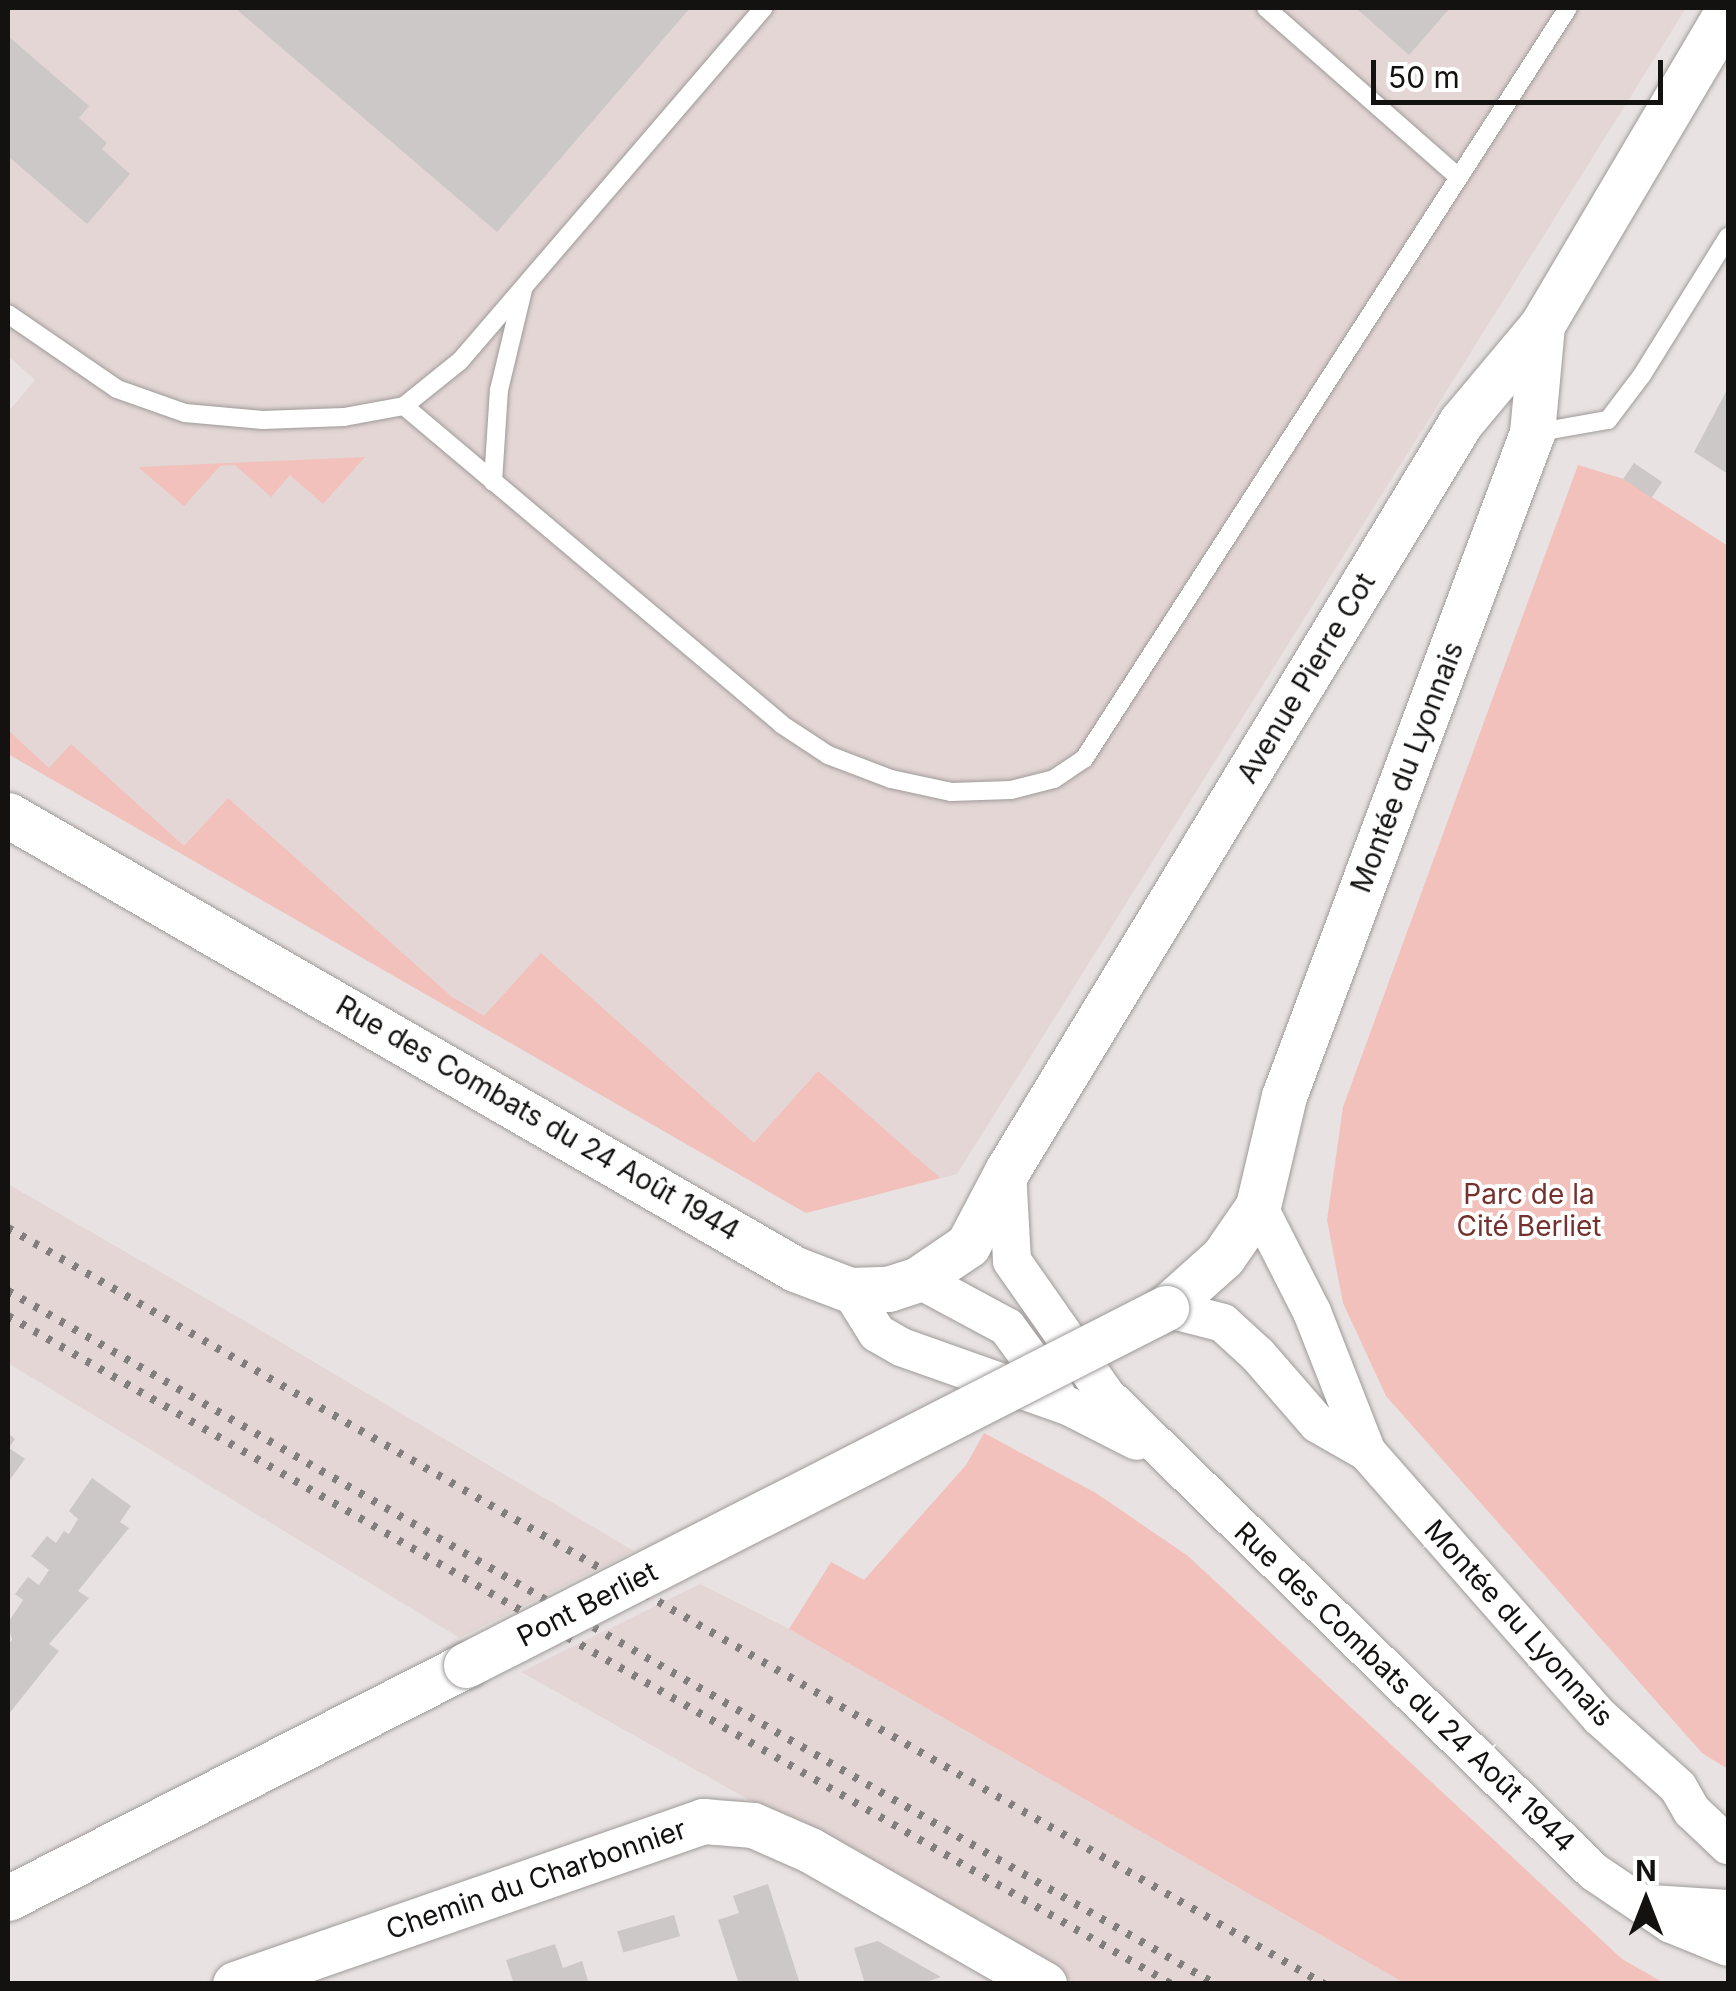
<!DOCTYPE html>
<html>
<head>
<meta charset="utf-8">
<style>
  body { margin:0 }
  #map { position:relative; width:1736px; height:1991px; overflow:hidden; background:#e8e3e2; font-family:Inter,sans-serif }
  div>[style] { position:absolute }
  .built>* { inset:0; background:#e3d6d4 }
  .green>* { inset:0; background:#f2c1bc }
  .building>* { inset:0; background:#ccc8c7; transform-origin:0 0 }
  .roads { filter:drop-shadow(0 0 2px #9e9a99) drop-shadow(0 0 2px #9e9a99) }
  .service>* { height:18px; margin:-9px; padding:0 9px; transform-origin:9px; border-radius:9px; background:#fff }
  .minor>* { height:38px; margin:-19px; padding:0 19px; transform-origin:19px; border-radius:19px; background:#fff }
  .tertiary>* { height:45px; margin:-22.5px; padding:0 22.5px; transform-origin:22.5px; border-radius:22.5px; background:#fff }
  .rail>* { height:8px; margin-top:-4px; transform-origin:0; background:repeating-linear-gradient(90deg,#817e7d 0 5px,transparent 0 15px) }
  .bridges { filter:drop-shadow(0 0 2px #9e9a99) drop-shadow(0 0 2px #9e9a99) }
  .tertiary-bridge>* { height:45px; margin:-22.5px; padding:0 22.5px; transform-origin:22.5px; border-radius:22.5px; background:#fff }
  span { translate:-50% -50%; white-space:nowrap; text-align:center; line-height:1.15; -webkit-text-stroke:8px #fff; paint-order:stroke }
  .street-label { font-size:28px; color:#131211 }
  .park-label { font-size:28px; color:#75312e }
  .frame { position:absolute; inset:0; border:10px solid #131211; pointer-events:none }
  .north { position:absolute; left:1596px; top:1851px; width:100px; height:100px; -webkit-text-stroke:8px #fff; paint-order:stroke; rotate:0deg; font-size:28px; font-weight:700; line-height:40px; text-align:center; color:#131211 }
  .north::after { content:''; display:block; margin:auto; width:35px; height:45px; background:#131211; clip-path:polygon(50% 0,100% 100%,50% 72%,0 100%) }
  .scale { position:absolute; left:1371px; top:60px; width:292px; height:45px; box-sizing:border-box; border:5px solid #131211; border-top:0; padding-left:12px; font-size:30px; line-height:35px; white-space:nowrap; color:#131211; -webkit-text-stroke:8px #fff; paint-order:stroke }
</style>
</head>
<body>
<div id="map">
  <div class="built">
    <i style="clip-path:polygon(8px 8px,1686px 8px,957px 1174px,806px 1213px,8px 754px,8px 412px,35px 380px,8px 356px)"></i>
    <i style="clip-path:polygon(8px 1184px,214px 1303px,634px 1551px,460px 1638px,8px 1363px)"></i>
    <i style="clip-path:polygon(700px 1584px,789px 1629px,1404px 1983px,1076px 1983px,521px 1672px)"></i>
  </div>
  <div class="green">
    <i style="clip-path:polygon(365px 457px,323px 504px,290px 475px,271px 497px,235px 465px,220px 466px,184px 506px,138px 467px)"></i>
    <i style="clip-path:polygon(1578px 465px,1624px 479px,1728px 546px,1728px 1769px,1702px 1753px,1386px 1396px,1343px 1303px,1327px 1220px,1343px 1107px)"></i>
    <i style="clip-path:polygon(8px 730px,49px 768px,71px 744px,184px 846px,228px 798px,452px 997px,484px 1016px,541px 953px,754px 1143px,818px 1071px,940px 1178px,806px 1213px,8px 754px)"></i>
    <i style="clip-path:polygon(984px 1433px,1096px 1493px,1188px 1556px,1622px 1959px,1664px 1983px,1404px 1983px,789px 1629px,831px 1562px,864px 1580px,966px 1465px)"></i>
  </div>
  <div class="building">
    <i style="clip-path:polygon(235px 8px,690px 8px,497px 232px)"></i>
    <i style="clip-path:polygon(1356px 8px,1450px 8px,1409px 55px)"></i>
    <i style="clip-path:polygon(8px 36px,89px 106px,79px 118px,107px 143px,102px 149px,130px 174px,87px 224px,8px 156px)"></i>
    <i style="clip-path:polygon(1728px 388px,1728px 474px,1694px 452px)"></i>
    <i style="left:1634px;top:463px;width:34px;height:19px;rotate:34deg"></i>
    <i style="clip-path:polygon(8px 1433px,15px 1439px,9px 1448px,25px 1459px,8px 1482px)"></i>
    <i style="clip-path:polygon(92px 1478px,131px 1506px,120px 1522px,129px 1528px,78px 1591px,89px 1598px,49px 1644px,59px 1651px,8px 1715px,8px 1645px,12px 1640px,8px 1623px,23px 1600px,15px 1594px,28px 1577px,39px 1585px,49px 1570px,31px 1556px,47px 1536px,56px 1543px,64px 1531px,69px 1534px,78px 1519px,69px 1511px)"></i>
    <i style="clip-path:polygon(768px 1884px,800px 1984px,739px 1984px,718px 1920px,739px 1913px,733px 1896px)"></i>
    <i style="left:674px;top:1915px;width:22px;height:59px;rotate:74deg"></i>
    <i style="clip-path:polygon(878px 1941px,941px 1977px,921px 1984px,865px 1984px,854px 1948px)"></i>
    <i style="clip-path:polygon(555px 1944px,563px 1968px,582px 1961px,589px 1984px,514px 1984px,506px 1960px)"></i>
  </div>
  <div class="roads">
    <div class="service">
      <i style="left:1266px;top:8px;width:253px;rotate:41.3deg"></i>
      <i style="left:8px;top:314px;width:132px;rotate:34.5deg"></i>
      <i style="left:117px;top:389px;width:72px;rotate:19.4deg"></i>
      <i style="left:185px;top:413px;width:78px;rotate:5.1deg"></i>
      <i style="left:263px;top:420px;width:81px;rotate:-2.1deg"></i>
      <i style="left:344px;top:417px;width:61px;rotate:-10.4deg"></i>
      <i style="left:404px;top:406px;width:493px;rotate:40.1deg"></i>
      <i style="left:781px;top:724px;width:56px;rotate:33.4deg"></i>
      <i style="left:828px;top:755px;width:67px;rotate:20.9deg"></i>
      <i style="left:891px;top:779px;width:61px;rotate:12.2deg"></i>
      <i style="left:951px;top:792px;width:60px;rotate:-1.9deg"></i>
      <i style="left:1011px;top:790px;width:44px;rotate:-14.3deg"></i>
      <i style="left:1054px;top:779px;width:36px;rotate:-34deg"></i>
      <i style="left:1084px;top:759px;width:893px;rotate:-57.2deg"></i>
      <i style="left:404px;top:406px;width:72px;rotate:-38.8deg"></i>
      <i style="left:460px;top:361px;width:466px;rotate:-49.3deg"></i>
      <i style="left:1534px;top:433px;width:75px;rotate:-10deg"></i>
      <i style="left:1608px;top:420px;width:56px;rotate:-52.9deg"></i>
      <i style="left:1642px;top:375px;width:163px;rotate:-58.1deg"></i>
      <i style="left:493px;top:482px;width:92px;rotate:-86.3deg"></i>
      <i style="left:499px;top:390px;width:103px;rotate:-76.5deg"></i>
    </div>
    <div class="minor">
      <i style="left:1007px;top:1171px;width:90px;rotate:86.8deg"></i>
      <i style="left:1012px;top:1261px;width:162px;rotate:55deg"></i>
      <i style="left:1105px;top:1394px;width:684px;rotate:44.35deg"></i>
      <i style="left:1594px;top:1872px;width:93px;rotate:34deg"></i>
      <i style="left:1671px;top:1924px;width:61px;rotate:22deg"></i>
      <i style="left:1258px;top:1206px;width:119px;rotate:63deg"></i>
      <i style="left:1312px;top:1312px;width:150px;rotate:68.6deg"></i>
      <i style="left:918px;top:1279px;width:101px;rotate:28.3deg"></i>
      <i style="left:1007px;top:1327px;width:83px;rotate:53.8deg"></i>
      <i style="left:850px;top:1290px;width:51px;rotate:57.9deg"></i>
      <i style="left:877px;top:1333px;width:28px;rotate:30deg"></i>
      <i style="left:901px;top:1347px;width:177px;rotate:19.5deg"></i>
      <i style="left:1068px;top:1406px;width:77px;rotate:26.9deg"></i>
      <i style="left:1166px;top:1308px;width:59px;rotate:14.7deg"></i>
      <i style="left:1223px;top:1323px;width:47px;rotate:42.4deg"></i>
      <i style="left:1258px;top:1355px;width:91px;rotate:49deg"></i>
      <i style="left:1318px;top:1424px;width:56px;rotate:29.7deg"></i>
      <i style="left:1367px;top:1452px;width:353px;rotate:48.7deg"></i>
      <i style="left:1600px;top:1717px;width:105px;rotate:41.9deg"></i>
      <i style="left:1678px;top:1787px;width:28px;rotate:60deg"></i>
      <i style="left:1692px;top:1811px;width:50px;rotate:43.4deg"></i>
      <i style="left:1651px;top:1904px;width:77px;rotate:3.7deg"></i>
    </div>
    <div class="tertiary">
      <i style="left:8px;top:815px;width:909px;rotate:29.98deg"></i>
      <i style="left:795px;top:1269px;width:59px;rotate:20.9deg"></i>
      <i style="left:850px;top:1290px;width:38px;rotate:-2deg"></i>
      <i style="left:888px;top:1289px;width:32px;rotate:-18deg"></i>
      <i style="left:918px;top:1279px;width:60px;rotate:-34.2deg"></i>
      <i style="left:968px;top:1245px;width:84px;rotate:-62.2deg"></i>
      <i style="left:1007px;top:1171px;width:876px;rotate:-58.78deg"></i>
      <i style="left:1461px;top:422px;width:126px;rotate:-50.1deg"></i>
      <i style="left:1542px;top:325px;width:365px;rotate:-59.4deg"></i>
      <i style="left:1166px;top:1308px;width:76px;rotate:-41.8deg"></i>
      <i style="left:1223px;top:1257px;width:62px;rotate:-55.5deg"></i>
      <i style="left:1258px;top:1206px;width:113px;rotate:-76.7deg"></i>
      <i style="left:1284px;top:1096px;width:708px;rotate:-69.49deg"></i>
      <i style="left:1532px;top:433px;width:108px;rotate:-84.7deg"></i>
      <i style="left:8px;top:1898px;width:514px;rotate:-26.96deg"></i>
      <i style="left:235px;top:1984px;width:496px;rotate:-19.2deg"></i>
      <i style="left:703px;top:1821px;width:50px;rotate:4.6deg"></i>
      <i style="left:753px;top:1825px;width:62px;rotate:23.7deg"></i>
      <i style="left:810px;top:1850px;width:270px;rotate:29.8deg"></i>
    </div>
  </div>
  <div class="rail">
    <i style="left:8px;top:1228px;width:1518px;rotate:29.88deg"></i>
    <i style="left:8px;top:1291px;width:1392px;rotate:29.86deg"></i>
    <i style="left:8px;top:1316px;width:1341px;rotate:29.87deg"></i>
  </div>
  <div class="bridges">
    <div class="tertiary-bridge">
      <i style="left:466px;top:1665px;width:786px;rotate:-27.02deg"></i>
    </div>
  </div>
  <div class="street-label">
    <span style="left:1306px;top:678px;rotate:-59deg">Avenue Pierre Cot</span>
    <span style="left:1407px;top:767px;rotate:-69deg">Montée du Lyonnais</span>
    <span style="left:538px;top:1118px;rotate:30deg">Rue des Combats du 24 Août 1944</span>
    <span style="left:587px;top:1604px;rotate:-27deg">Pont Berliet</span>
    <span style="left:1519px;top:1623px;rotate:48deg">Montée du Lyonnais</span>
    <span style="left:1405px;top:1687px;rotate:44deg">Rue des Combats du 24 Août 1944</span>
    <span style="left:536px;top:1879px;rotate:-19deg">Chemin du Charbonnier</span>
  </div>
  <div class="park-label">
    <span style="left:1529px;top:1210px">Parc de la<br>Cité Berliet</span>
  </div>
  <div class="frame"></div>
  <div class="north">N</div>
  <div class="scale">50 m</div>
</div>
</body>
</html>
